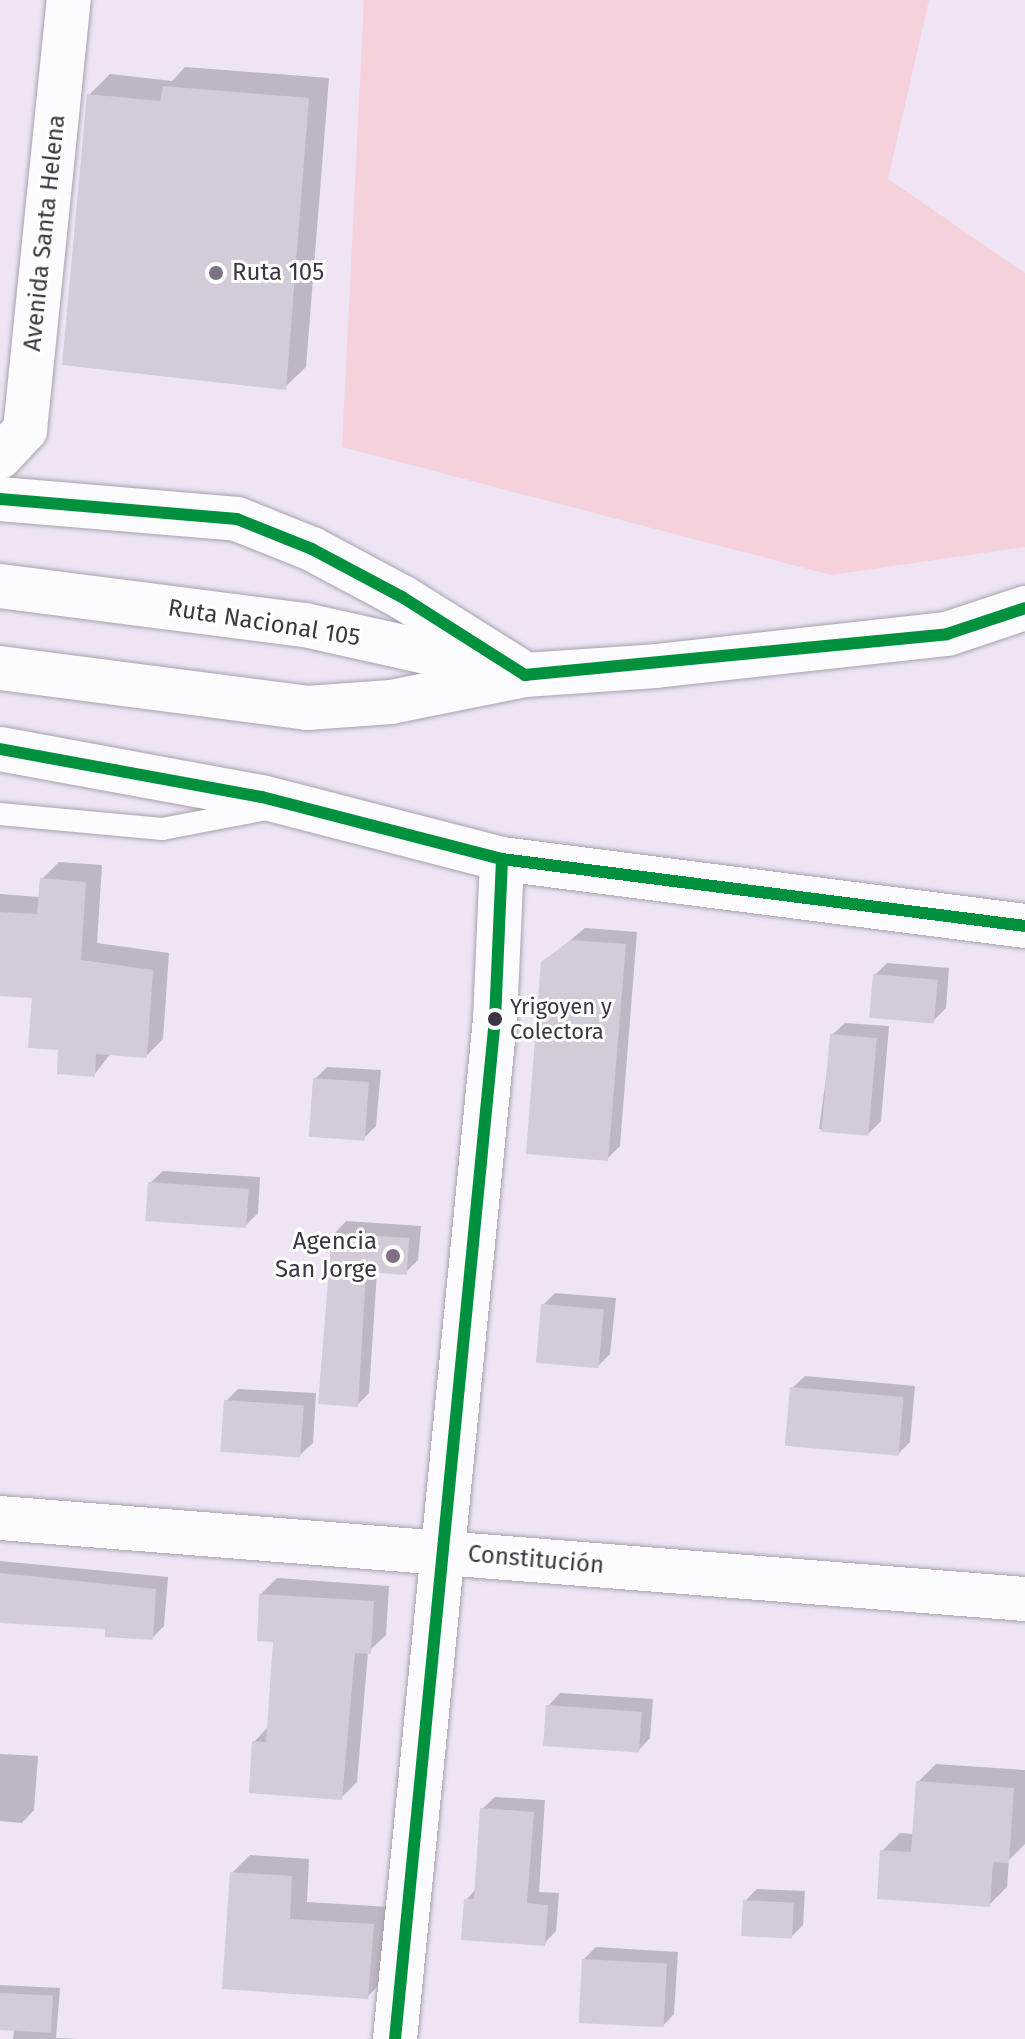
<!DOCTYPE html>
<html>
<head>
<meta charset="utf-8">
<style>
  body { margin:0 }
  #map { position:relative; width:1025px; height:2039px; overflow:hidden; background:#eee4f4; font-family:"Fira Sans",sans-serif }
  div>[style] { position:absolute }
  .green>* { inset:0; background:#f5d1db }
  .shadow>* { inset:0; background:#0003 }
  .building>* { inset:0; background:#d3cbd8; transform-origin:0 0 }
  .roads { filter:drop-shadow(0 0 2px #a8a0ae) drop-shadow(0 0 2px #a8a0ae) }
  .lane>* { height:22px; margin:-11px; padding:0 11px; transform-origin:11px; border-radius:11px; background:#fcfbfd }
  .street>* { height:44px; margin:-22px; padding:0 22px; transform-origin:22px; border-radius:22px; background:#fcfbfd }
  .secondary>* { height:44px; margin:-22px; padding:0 22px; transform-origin:22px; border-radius:22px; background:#fcfbfd }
  .highway>* { height:44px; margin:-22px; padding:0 22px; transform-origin:22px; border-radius:22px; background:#fcfbfd }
  .bus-1>* { height:12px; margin:-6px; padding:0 6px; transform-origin:6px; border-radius:6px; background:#00913f }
  .dots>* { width:22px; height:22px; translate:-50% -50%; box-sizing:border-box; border:4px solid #fff; border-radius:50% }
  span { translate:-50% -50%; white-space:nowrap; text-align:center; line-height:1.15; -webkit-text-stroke:6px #fff; paint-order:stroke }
  .bus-label { font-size:22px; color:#3e3543 }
  .left { translate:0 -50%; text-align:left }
  .street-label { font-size:24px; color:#3e3543 }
  .poi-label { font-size:24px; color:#3e3543 }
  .right { translate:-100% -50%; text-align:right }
</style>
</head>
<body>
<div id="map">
  <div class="green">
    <i style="clip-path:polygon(364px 0,929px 0,888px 179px,1025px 273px,1025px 547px,831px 575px,342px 447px)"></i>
  </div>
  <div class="shadow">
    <i style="clip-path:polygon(185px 67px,329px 78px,306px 367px,285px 387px,89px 95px,110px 74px,172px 81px)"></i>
    <i style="clip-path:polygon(59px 862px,102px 865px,97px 943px,169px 953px,163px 1039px,146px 1056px,111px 1053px,94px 1075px,60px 1048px,34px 996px,0 994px,0 894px,40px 897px,42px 879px)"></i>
    <i style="clip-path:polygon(585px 928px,637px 932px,620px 1146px,607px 1159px,543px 963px)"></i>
    <i style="clip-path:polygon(887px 963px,949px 968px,946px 1008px,933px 1021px,875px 975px)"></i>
    <i style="clip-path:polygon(845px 1023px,889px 1026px,881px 1121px,869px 1133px,819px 1129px,832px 1035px)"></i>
    <i style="clip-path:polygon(327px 1067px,381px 1070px,376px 1126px,364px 1138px,315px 1079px)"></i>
    <i style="clip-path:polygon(163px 1171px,260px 1177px,258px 1213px,245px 1226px,150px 1183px)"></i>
    <i style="clip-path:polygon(346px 1221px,421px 1226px,418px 1260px,406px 1272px,377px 1271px,369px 1393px,357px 1405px,334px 1234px)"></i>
    <i style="clip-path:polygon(555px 1293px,616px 1298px,610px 1354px,598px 1366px,543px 1305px)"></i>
    <i style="clip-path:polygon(805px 1376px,915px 1386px,910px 1442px,898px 1454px,792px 1388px)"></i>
    <i style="clip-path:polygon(238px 1389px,316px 1393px,313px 1443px,300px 1455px,226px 1401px)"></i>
    <i style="clip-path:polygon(0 1561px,168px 1577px,164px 1626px,152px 1638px,107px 1627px,0 1621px)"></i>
    <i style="clip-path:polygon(277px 1578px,389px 1586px,386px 1635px,368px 1652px,357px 1782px,341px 1798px,254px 1742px,269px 1726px,275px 1640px,261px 1594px)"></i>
    <i style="clip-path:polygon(560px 1693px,653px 1699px,650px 1738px,638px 1751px,548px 1706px)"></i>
    <i style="clip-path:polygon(0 1754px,38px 1756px,34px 1810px,22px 1823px,0 1821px)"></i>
    <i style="clip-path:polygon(936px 1764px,1025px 1770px,1025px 1844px,1009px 1860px,1007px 1887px,989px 1905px,882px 1851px,900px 1833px,915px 1834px,918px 1782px)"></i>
    <i style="clip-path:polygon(495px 1797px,545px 1800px,539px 1892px,559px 1893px,556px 1931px,544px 1944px,466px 1900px,476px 1889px,482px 1809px)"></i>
    <i style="clip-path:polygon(250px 1855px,309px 1859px,307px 1902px,390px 1907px,385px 1979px,367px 1997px,232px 1873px)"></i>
    <i style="clip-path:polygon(757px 1889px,805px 1891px,803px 1925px,791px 1937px,745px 1901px)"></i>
    <i style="clip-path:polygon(596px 1947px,678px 1952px,674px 2014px,662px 2027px,584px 1959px)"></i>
    <i style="clip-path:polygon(0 1985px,60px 1988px,56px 2038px,80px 2039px,13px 2039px,14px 2029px,0 2028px)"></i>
  </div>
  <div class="building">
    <i style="clip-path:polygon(163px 86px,309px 98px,286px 390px,62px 365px,87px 94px,160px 101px)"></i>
    <i style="clip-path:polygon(40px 878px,86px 882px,81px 960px,153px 970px,147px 1058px,96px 1054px,95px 1077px,57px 1074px,58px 1050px,28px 1048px,32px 998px,0 996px,0 912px,37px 914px)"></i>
    <i style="clip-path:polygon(571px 940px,626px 944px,608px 1161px,526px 1154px,541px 962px)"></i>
    <i style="left:873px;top:974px;width:65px;height:44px;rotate:5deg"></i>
    <i style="left:830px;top:1034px;width:47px;height:98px;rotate:5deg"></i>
    <i style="left:313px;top:1078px;width:56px;height:59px;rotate:4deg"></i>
    <i style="left:148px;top:1182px;width:101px;height:39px;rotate:4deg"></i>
    <i style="clip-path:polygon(332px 1233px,409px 1238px,407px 1275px,366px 1272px,358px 1407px,318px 1404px)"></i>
    <i style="left:541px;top:1304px;width:63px;height:59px;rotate:5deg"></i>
    <i style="left:790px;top:1387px;width:114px;height:59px;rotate:5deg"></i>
    <i style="left:224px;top:1400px;width:80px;height:52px;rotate:4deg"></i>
    <i style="clip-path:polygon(0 1573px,156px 1589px,153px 1640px,105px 1637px,105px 1629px,0 1623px)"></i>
    <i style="clip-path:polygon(259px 1594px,374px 1601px,371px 1654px,355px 1653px,342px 1800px,249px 1793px,252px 1741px,266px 1742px,273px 1642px,257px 1641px)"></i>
    <i style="left:546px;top:1705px;width:96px;height:41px;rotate:4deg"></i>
    <i style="clip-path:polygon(916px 1781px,1014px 1788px,1009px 1863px,993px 1862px,990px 1907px,877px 1899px,880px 1850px,911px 1852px)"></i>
    <i style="clip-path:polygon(480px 1808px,534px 1812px,527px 1903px,548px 1905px,545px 1946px,461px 1940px,464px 1899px,474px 1899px)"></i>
    <i style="clip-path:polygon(230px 1872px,292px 1876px,290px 1919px,374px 1924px,368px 1999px,222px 1989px)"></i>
    <i style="left:743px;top:1900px;width:51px;height:36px;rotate:3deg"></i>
    <i style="left:582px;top:1959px;width:85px;height:64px;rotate:3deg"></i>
    <i style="left:0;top:1993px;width:53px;height:37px;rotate:3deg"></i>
  </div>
  <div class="roads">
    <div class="lane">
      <i style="left:0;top:814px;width:163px;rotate:5.3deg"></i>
      <i style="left:162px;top:829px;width:107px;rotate:-10.8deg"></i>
    </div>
    <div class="street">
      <i style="left:0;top:499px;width:238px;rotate:4.8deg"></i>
      <i style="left:237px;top:519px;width:81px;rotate:21.8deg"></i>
      <i style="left:312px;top:549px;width:102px;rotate:28.1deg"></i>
      <i style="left:402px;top:597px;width:139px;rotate:32.1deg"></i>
      <i style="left:0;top:749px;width:266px;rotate:10.4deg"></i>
      <i style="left:262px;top:797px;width:248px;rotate:14.5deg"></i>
      <i style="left:502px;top:859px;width:527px;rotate:7.3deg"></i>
      <i style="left:0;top:1518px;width:1028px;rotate:4.52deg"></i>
      <i style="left:395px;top:2039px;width:1024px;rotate:-84.4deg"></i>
      <i style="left:495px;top:1020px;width:161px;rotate:-87.5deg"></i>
    </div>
    <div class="secondary">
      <i style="left:0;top:457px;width:37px;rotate:-47deg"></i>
      <i style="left:25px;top:430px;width:432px;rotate:-84.2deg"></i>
    </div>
    <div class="highway">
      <i style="left:0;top:586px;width:307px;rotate:7.3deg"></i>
      <i style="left:305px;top:625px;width:211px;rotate:12.6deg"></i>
      <i style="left:0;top:668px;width:310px;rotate:7.4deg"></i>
      <i style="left:307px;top:708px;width:84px;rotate:-4.1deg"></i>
      <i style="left:391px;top:702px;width:137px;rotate:-11.4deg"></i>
      <i style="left:525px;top:675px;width:131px;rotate:-3.9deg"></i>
      <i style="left:656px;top:666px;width:293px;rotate:-6.3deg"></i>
      <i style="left:947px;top:634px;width:82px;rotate:-18.4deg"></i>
    </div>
  </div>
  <div class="bus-1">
    <i style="left:0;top:499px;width:238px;rotate:4.8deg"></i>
    <i style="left:237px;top:519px;width:81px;rotate:21.8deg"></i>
    <i style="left:312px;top:549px;width:102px;rotate:28.1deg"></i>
    <i style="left:402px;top:597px;width:146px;rotate:32.4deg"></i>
    <i style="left:525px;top:675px;width:424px;rotate:-5.5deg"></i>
    <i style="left:947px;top:634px;width:82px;rotate:-18.4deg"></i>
    <i style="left:0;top:749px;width:266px;rotate:10.4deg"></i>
    <i style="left:262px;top:797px;width:248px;rotate:14.5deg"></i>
    <i style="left:502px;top:859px;width:527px;rotate:7.3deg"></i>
    <i style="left:395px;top:2039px;width:1024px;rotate:-84.4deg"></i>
    <i style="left:495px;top:1020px;width:161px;rotate:-87.5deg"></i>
  </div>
  <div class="dots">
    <i style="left:216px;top:273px;background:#7c7281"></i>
    <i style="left:495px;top:1019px;background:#3e3543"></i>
    <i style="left:393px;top:1256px;background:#7c7281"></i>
  </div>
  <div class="bus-label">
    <span class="left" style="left:510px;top:1019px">Yrigoyen y<br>Colectora</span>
  </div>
  <div class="street-label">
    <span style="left:45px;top:233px;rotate:-84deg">Avenida Santa Helena</span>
    <span style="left:264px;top:623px;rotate:9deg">Ruta Nacional 105</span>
    <span style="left:536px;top:1560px;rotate:5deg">Constitución</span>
  </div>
  <div class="poi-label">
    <span class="left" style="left:232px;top:273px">Ruta 105</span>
    <span class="right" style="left:377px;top:1256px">Agencia<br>San Jorge</span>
  </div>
</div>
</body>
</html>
